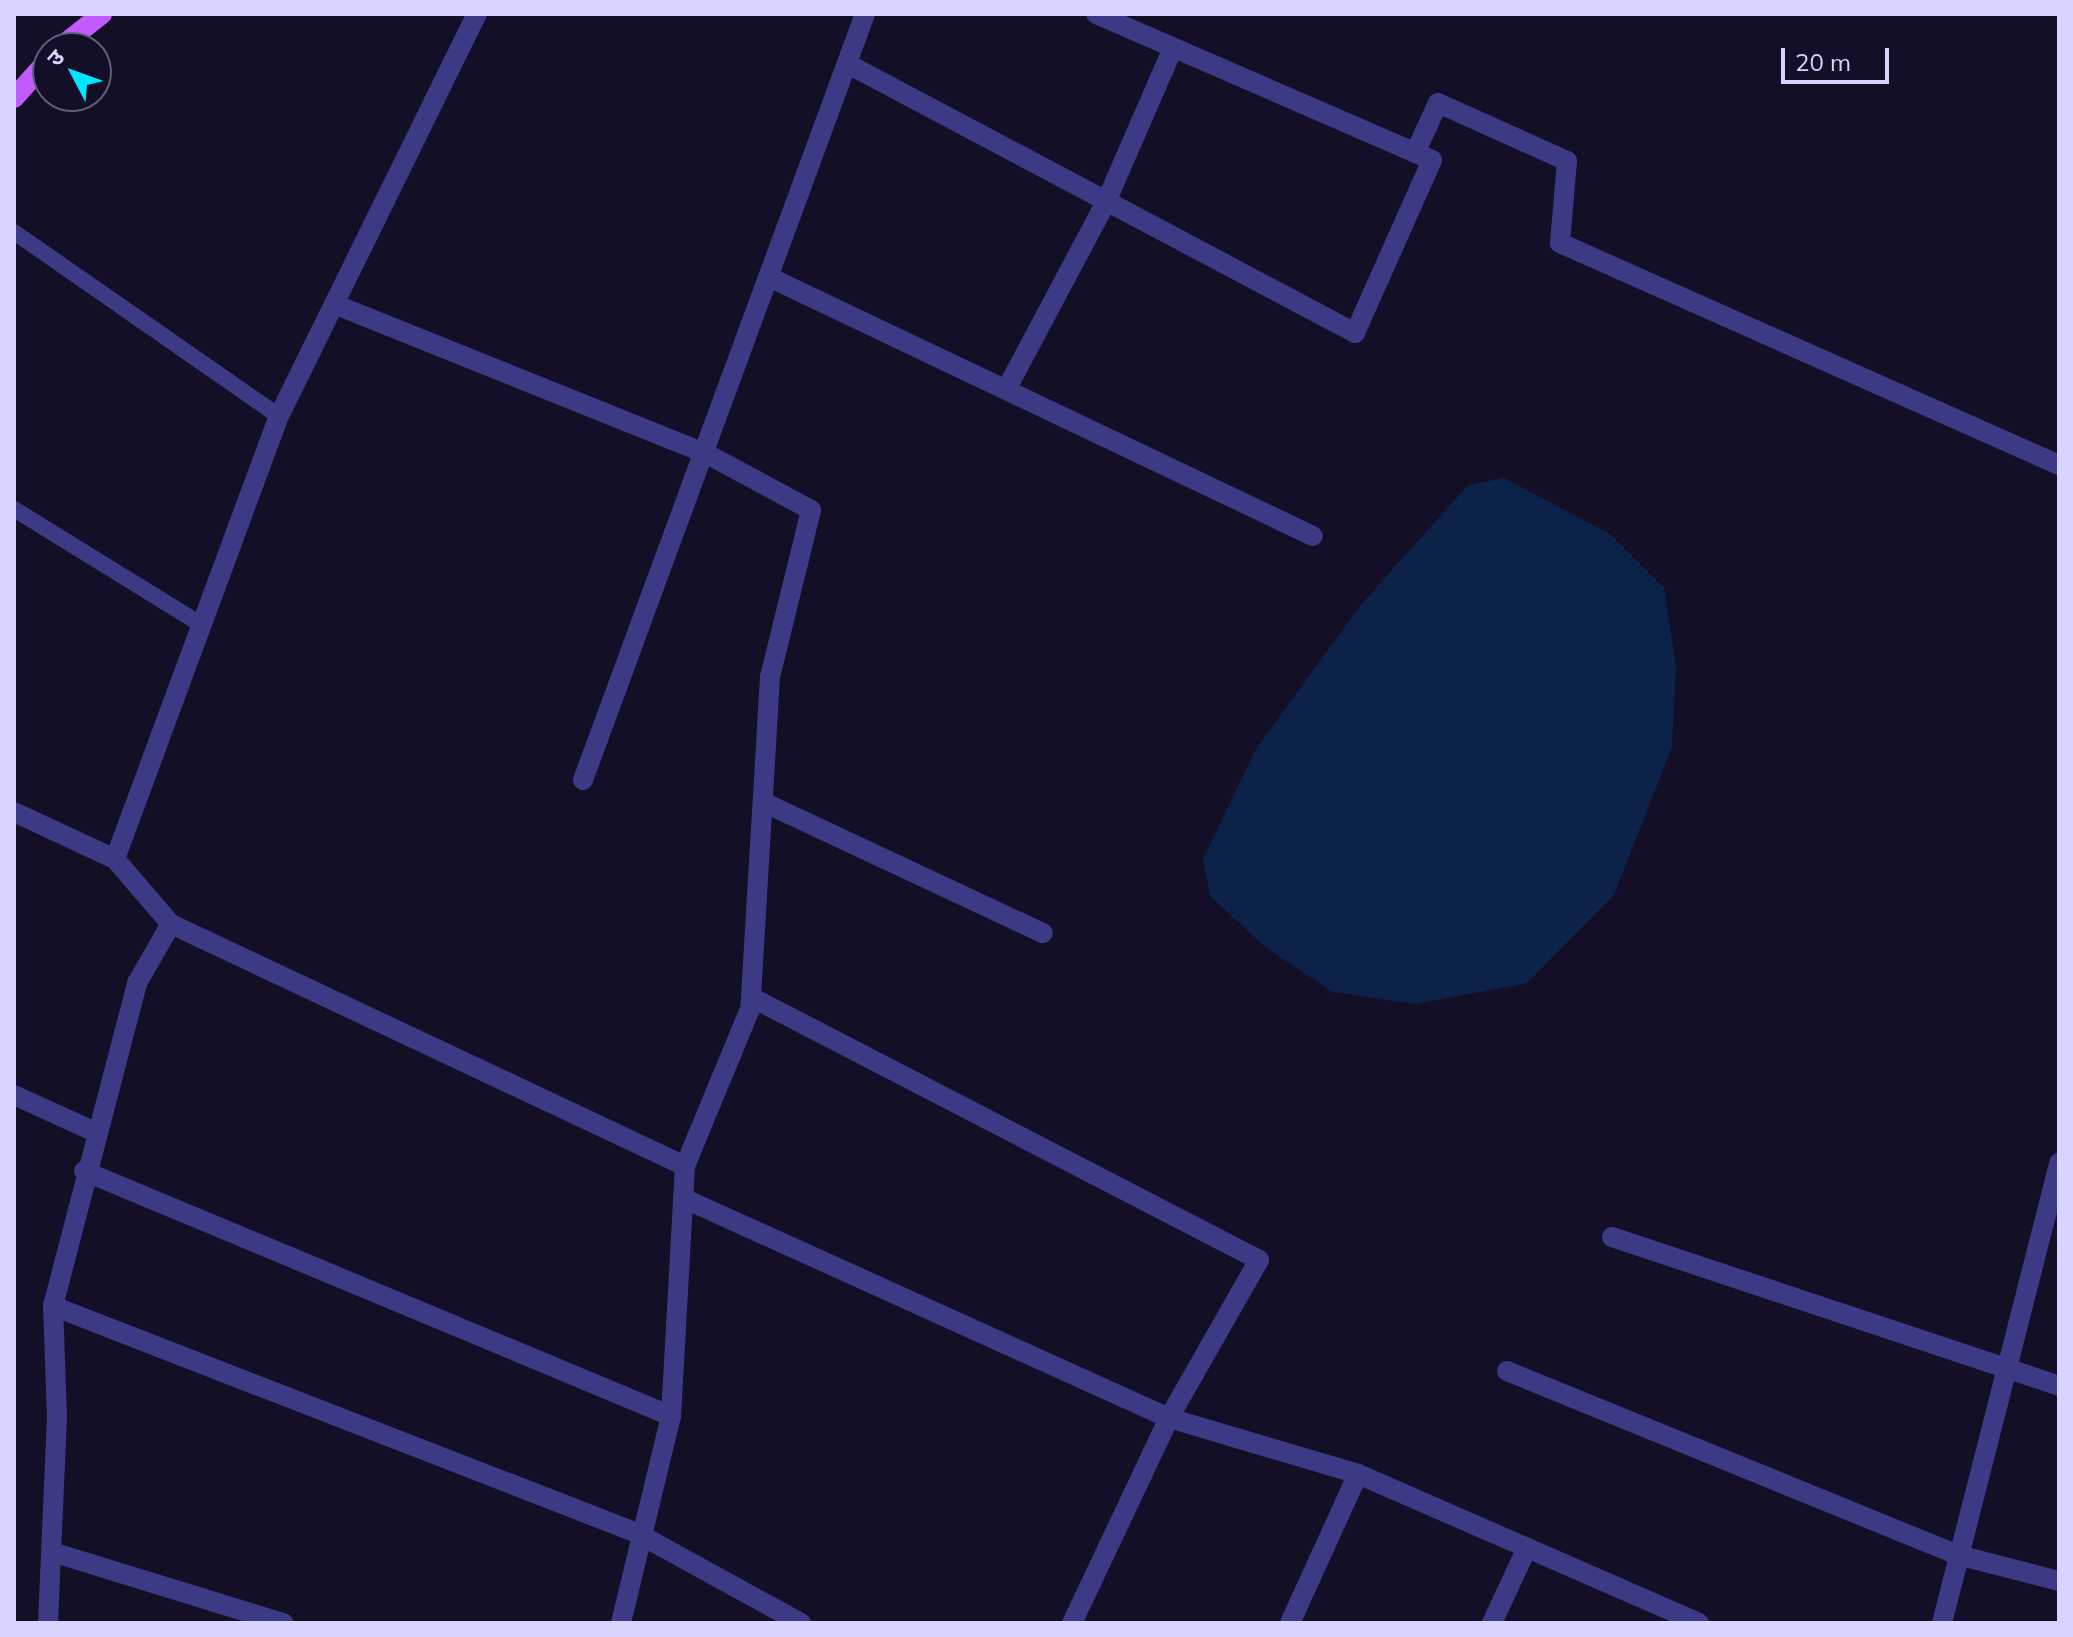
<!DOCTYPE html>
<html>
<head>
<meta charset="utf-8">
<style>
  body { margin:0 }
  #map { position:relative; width:2073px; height:1637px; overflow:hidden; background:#130f26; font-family:Mulish,"Noto Sans Devanagari",sans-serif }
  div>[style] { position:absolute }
  .water>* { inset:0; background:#0c2248 }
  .lane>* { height:16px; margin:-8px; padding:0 8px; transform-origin:8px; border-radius:8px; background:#3d3a85 }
  .street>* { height:20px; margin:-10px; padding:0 10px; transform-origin:10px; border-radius:10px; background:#3d3a85 }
  .primary>* { height:20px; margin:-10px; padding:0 10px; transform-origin:10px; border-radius:10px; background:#c25bff }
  span { translate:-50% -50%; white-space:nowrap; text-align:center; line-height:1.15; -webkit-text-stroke:6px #130f26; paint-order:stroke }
  .frame { position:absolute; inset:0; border:16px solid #d9d4ff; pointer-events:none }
  .north { position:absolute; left:32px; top:32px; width:80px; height:80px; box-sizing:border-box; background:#130f26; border:2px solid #625e7d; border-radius:50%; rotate:311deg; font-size:22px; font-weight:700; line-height:32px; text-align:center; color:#d9d4ff }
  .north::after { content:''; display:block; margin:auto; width:28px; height:36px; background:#00e5ff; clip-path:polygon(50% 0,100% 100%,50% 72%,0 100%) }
  .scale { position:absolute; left:1781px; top:48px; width:108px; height:36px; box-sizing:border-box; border:4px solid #d9d4ff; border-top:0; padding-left:10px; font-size:24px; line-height:28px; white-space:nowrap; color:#d9d4ff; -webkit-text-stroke:6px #130f26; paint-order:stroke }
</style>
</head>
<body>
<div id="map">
  <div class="water">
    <i style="clip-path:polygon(1504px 478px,1610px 534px,1664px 588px,1676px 666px,1672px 747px,1614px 895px,1527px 983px,1415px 1004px,1333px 992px,1265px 947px,1210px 896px,1203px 859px,1256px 749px,1359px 607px,1468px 485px)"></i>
  </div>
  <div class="lane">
    <i style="left:14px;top:232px;width:323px;rotate:34.8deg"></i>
    <i style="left:14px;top:509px;width:221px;rotate:31.7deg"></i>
  </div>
  <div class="street">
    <i style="left:848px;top:64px;width:574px;rotate:27.95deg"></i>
    <i style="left:1355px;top:333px;width:189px;rotate:-66deg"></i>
    <i style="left:1432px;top:160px;width:366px;rotate:-156.5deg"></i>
    <i style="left:1415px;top:153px;width:55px;rotate:-65.3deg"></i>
    <i style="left:1438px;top:103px;width:141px;rotate:24.2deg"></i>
    <i style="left:1567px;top:161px;width:82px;rotate:94.9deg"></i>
    <i style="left:1560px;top:243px;width:546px;rotate:23.98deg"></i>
    <i style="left:771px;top:278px;width:600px;rotate:25.46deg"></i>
    <i style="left:334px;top:304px;width:402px;rotate:21.9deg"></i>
    <i style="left:707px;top:454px;width:118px;rotate:28.3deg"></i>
    <i style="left:811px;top:510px;width:172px;rotate:103.8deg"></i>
    <i style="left:770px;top:677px;width:333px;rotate:93.4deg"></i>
    <i style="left:750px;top:1009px;width:170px;rotate:112.5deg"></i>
    <i style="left:685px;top:1166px;width:250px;rotate:93.2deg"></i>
    <i style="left:671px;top:1416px;width:213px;rotate:103.6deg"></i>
    <i style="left:1006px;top:390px;width:213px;rotate:-62deg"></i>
    <i style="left:1106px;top:202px;width:168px;rotate:-66.5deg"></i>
    <i style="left:583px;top:780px;width:816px;rotate:-69.79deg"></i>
    <i style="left:763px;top:802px;width:309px;rotate:25.1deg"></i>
    <i style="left:14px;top:812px;width:111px;rotate:25deg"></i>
    <i style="left:115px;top:859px;width:86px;rotate:49.3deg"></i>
    <i style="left:171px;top:924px;width:568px;rotate:25.21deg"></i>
    <i style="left:115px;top:859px;width:472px;rotate:-69.7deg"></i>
    <i style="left:279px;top:416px;width:448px;rotate:-63.8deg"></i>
    <i style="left:751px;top:997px;width:572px;rotate:27.37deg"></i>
    <i style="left:1259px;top:1260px;width:182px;rotate:119.7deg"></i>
    <i style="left:1169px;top:1418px;width:227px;rotate:115.3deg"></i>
    <i style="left:14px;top:1095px;width:87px;rotate:24.5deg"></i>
    <i style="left:84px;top:1171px;width:636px;rotate:22.65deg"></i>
    <i style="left:683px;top:1198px;width:533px;rotate:24.36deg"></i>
    <i style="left:1169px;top:1418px;width:197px;rotate:16.5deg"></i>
    <i style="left:1358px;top:1474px;width:372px;rotate:23.6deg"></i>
    <i style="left:1612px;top:1237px;width:471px;rotate:18.4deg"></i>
    <i style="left:53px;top:1306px;width:627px;rotate:21.24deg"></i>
    <i style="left:637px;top:1533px;width:187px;rotate:28.8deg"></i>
    <i style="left:1507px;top:1371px;width:487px;rotate:22.2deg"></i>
    <i style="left:1958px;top:1555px;width:104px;rotate:14.4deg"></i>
    <i style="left:52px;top:1552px;width:242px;rotate:17.1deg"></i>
    <i style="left:48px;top:1623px;width:205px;rotate:-87.5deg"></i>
    <i style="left:57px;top:1418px;width:112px;rotate:-92deg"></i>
    <i style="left:53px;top:1306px;width:334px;rotate:-75.4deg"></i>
    <i style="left:137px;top:983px;width:68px;rotate:-60deg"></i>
    <i style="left:1290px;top:1623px;width:164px;rotate:-65.5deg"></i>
    <i style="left:1492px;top:1623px;width:83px;rotate:-65deg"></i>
    <i style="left:1942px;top:1623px;width:475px;rotate:-75.7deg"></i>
  </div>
  <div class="primary">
    <i style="left:59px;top:48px;width:55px;rotate:-38.3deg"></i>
    <i style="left:14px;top:98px;width:51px;rotate:-48.2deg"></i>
  </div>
  <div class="frame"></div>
  <div class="north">उ</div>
  <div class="scale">20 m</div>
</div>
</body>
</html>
